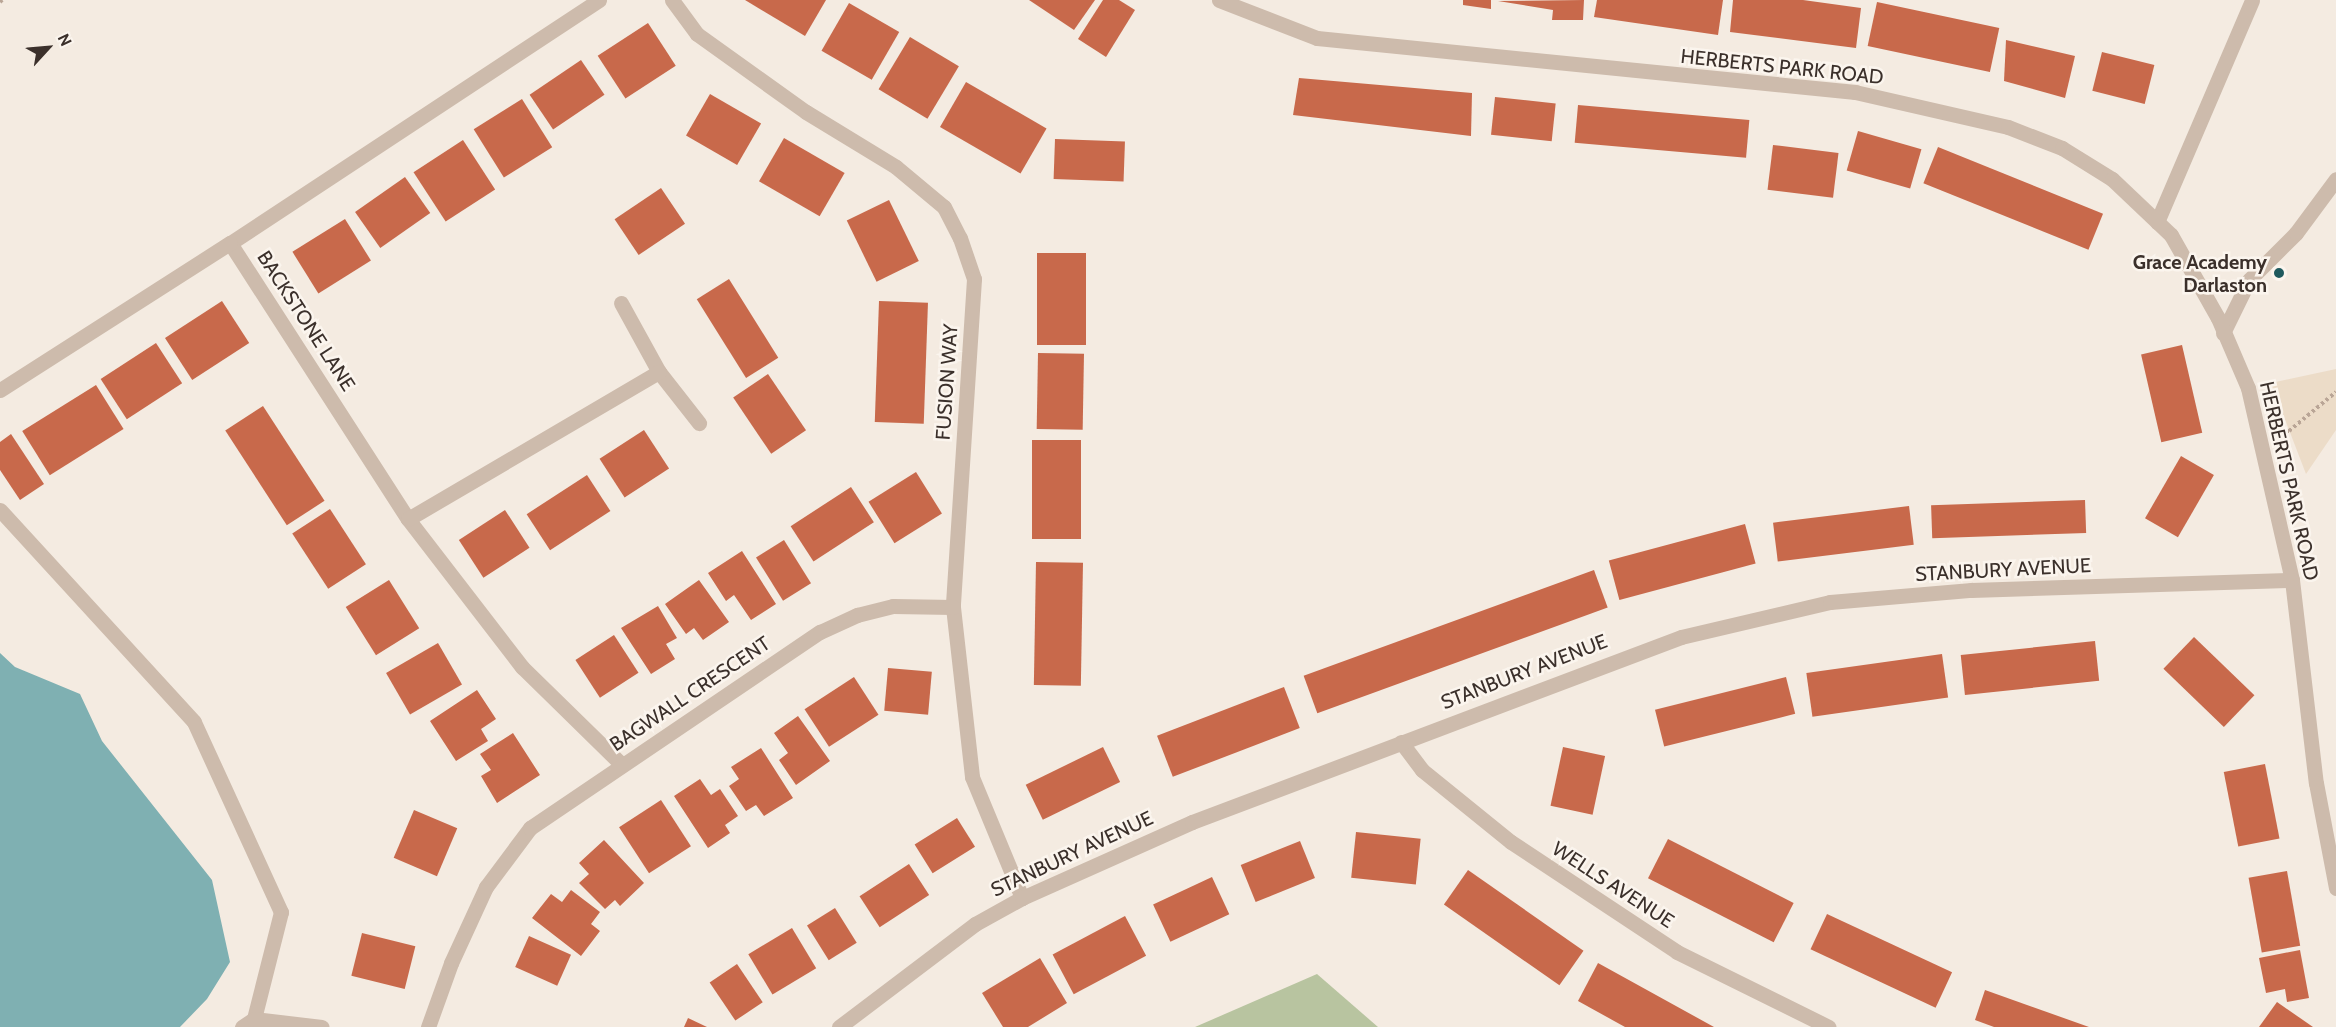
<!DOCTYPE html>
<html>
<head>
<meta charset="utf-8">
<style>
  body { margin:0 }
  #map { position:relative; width:2336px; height:1027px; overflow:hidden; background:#f4ebe1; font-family:Cabin,sans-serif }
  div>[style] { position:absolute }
  .green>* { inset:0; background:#b8c4a0 }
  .plaza>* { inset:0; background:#ecdcc8 }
  .water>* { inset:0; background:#7fb0b2 }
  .building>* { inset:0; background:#c8694b; transform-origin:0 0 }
  .path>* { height:4px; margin-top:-2px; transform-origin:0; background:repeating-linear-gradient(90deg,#b9a596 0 3px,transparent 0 6px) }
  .service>* { height:15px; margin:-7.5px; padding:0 7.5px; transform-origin:7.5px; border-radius:7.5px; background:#cdbbac }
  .minor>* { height:15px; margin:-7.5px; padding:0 7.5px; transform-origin:7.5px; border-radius:7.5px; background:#cdbbac }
  .dots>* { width:16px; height:16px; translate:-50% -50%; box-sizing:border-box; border:3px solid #fbf5ee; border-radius:50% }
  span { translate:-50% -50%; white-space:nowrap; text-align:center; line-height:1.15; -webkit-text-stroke:5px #fbf5ee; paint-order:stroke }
  .street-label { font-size:20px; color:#3b302b }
  .poi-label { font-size:20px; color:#3b302b; font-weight:700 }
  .right { translate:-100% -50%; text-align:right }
  .north { position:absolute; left:18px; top:18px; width:60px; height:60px; -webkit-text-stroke:4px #fbf5ee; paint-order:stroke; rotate:64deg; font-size:16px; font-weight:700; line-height:24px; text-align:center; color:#3b302b }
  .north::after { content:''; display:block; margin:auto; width:21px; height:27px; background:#3b302b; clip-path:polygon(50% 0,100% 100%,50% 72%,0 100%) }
</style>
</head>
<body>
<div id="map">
  <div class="green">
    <i style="clip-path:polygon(1317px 974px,1378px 1027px,1195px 1027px)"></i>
  </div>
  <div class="plaza">
    <i style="clip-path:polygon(2336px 369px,2336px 430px,2306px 474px,2271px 383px)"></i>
  </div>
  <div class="water">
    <i style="clip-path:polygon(0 653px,15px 667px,80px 694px,102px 741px,212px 880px,230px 962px,207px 999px,180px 1027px,0 1027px)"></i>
  </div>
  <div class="building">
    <i style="clip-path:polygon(745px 0,826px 0,805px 36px)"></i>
    <i style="clip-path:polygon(1029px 0,1095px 0,1074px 30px)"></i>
    <i style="clip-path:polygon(1103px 0,1119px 0,1135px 10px,1106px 57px,1078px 39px)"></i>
    <i style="clip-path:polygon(1463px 0,1491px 0,1491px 9px,1463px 5px)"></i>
    <i style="clip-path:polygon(1584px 0,1583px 20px,1552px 20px,1553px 10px,1498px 1px)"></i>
    <i style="clip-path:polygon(1597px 0,1723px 0,1718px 35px,1594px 17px)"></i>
    <i style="clip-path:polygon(1733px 0,1803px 0,1861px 8px,1856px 48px,1730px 32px)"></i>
    <i style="left:1877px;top:2px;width:125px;height:45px;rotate:12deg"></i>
    <i style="left:849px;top:3px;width:58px;height:55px;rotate:30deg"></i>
    <i style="left:648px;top:23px;width:51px;height:60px;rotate:57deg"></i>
    <i style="left:910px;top:37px;width:57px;height:61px;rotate:31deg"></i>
    <i style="clip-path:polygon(2006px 40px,2075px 56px,2065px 98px,2004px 81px)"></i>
    <i style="left:2102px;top:52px;width:54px;height:40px;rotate:14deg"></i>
    <i style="left:581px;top:60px;width:42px;height:62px;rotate:56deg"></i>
    <i style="clip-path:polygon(1299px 78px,1472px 93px,1471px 136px,1293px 115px)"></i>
    <i style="left:966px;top:82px;width:93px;height:52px;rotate:30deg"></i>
    <i style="left:710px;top:94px;width:59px;height:48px;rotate:30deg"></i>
    <i style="left:1495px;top:97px;width:61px;height:38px;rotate:6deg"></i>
    <i style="left:522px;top:99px;width:57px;height:57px;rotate:58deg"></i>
    <i style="left:1578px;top:105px;width:172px;height:38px;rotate:5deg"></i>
    <i style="left:1858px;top:131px;width:66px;height:41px;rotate:16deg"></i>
    <i style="left:784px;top:138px;width:70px;height:50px;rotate:30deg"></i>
    <i style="left:1055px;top:139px;width:70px;height:40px;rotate:2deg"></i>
    <i style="left:463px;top:140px;width:59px;height:59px;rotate:57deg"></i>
    <i style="left:1773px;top:145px;width:66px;height:45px;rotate:7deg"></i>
    <i style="left:1938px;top:147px;width:178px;height:39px;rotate:22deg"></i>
    <i style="left:405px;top:177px;width:44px;height:61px;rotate:55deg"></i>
    <i style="left:661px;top:188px;width:43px;height:56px;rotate:56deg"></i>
    <i style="left:889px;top:200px;width:68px;height:47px;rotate:64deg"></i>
    <i style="left:345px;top:219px;width:49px;height:62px;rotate:58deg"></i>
    <i style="left:1037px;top:253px;width:49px;height:92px"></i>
    <i style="left:729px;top:279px;width:93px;height:38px;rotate:58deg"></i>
    <i style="left:222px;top:301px;width:50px;height:68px;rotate:57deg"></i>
    <i style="left:879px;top:301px;width:49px;height:121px;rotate:2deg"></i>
    <i style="left:156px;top:343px;width:48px;height:66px;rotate:57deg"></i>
    <i style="left:2182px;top:345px;width:90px;height:42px;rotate:77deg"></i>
    <i style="left:1038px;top:353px;width:46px;height:76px;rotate:1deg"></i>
    <i style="left:768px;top:374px;width:68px;height:42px;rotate:56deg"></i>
    <i style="left:96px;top:385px;width:52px;height:87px;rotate:58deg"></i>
    <i style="left:263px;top:406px;width:113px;height:45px;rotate:57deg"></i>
    <i style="left:644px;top:430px;width:46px;height:53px;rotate:57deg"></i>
    <i style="clip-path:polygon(11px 434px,44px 484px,20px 500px,0 470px,0 442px)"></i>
    <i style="left:1032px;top:440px;width:49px;height:99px"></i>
    <i style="left:2181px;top:456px;width:38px;height:72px;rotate:30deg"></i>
    <i style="left:916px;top:472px;width:49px;height:56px;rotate:58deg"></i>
    <i style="left:587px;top:475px;width:43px;height:72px;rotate:57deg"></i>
    <i style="left:851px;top:487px;width:42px;height:72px;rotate:57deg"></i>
    <i style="left:2085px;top:500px;width:33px;height:154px;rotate:88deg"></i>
    <i style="left:1909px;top:506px;width:39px;height:137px;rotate:83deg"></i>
    <i style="left:330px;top:509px;width:66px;height:45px;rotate:57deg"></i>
    <i style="left:505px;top:510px;width:45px;height:55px;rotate:57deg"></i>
    <i style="left:1745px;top:524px;width:41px;height:141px;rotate:75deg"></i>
    <i style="left:784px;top:540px;width:51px;height:33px;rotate:58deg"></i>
    <i style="clip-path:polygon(742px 551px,776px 604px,751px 620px,734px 595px,726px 601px,708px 573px)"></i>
    <i style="left:1036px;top:562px;width:47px;height:123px;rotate:1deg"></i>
    <i style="left:1594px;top:570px;width:40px;height:309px;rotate:70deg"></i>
    <i style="left:389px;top:580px;width:57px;height:51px;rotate:58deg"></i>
    <i style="clip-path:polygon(699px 580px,729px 622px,703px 640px,694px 628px,686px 634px,665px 604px)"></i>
    <i style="clip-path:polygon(658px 606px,677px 638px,666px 644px,675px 659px,651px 674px,621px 628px)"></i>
    <i style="left:614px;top:635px;width:45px;height:46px;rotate:57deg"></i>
    <i style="left:2194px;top:637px;width:84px;height:44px;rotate:44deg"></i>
    <i style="left:2095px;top:641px;width:40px;height:135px;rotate:84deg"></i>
    <i style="left:438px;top:643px;width:48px;height:60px;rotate:60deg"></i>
    <i style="left:1942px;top:654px;width:44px;height:137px;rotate:82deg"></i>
    <i style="left:888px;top:668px;width:44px;height:43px;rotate:5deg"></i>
    <i style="left:854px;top:677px;width:45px;height:59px;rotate:57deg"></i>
    <i style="left:1786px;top:677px;width:38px;height:135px;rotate:76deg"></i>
    <i style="left:1284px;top:687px;width:44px;height:136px;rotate:69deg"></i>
    <i style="clip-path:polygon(477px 690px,496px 719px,481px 729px,488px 741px,456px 761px,430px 721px)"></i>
    <i style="clip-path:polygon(798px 716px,830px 761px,796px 785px,779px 760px,788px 753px,774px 733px)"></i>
    <i style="clip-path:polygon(513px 733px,540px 775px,497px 803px,481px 776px,491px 770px,480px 754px)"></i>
    <i style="left:1103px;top:747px;width:39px;height:86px;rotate:64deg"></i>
    <i style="left:1563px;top:747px;width:43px;height:60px;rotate:12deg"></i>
    <i style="clip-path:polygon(761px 748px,793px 798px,764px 816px,756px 805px,746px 811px,729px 786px,739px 779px,731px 767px)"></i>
    <i style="left:2265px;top:764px;width:76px;height:42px;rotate:79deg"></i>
    <i style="clip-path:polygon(700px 779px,711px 795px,720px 789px,738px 816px,725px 825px,730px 833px,708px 848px,674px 796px)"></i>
    <i style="left:661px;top:800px;width:55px;height:50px;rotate:57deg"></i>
    <i style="left:414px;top:810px;width:47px;height:52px;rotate:23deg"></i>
    <i style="left:957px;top:818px;width:34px;height:50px;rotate:58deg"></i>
    <i style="left:1356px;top:832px;width:65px;height:46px;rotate:6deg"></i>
    <i style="left:1668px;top:839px;width:141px;height:44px;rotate:27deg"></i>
    <i style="clip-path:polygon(604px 840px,644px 883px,620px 906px,615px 900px,605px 909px,579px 883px,589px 874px,579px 863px)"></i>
    <i style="left:1300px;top:841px;width:40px;height:64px;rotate:68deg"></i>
    <i style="left:909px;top:864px;width:37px;height:59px;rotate:57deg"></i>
    <i style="left:1468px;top:870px;width:141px;height:42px;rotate:35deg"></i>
    <i style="left:2287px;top:871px;width:76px;height:39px;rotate:80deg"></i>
    <i style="left:1212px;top:877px;width:41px;height:65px;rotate:65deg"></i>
    <i style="clip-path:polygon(571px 890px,600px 912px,591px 924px,600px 931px,581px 956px,532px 918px,551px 894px,562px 902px)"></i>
    <i style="left:835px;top:908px;width:41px;height:33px;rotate:58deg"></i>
    <i style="left:1827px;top:914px;width:138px;height:39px;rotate:25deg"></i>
    <i style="left:1125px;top:916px;width:45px;height:82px;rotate:62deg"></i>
    <i style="left:792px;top:928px;width:47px;height:51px;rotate:59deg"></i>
    <i style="left:362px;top:933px;width:55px;height:44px;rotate:14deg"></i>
    <i style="left:529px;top:936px;width:46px;height:34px;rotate:24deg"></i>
    <i style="clip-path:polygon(2300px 950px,2309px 998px,2287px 1002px,2285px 989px,2266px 993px,2259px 958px)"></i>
    <i style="clip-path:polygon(1040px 958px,1067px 1003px,1028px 1027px,1003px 1027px,982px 993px)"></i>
    <i style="clip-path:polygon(1598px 963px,1714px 1027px,1625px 1027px,1578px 1001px)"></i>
    <i style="left:737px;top:964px;width:46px;height:33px;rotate:56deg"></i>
    <i style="clip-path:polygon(1985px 990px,2089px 1027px,1994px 1027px,1975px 1020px)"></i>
    <i style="clip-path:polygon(2277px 1002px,2313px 1027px,2259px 1027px)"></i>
    <i style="clip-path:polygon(688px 1018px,707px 1027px,684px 1027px)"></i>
  </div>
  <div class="path">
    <i style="left:0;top:2px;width:3px;rotate:-45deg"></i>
    <i style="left:2282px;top:431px;width:7px"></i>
    <i style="left:2289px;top:431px;width:61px;rotate:-39.7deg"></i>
  </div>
  <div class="service">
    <i style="left:2157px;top:222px;width:241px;rotate:-66.8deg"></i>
    <i style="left:2223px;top:333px;width:59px;rotate:-63.9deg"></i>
    <i style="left:2249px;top:280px;width:66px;rotate:-45deg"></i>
    <i style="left:2296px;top:233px;width:67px;rotate:-53.5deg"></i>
  </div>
  <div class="minor">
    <i style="left:599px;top:0;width:442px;rotate:146.6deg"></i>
    <i style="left:230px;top:243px;width:328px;rotate:57.2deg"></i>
    <i style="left:408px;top:519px;width:187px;rotate:52.4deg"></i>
    <i style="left:522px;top:667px;width:140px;rotate:44.4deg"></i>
    <i style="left:672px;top:0;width:42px;rotate:53.7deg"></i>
    <i style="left:697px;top:34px;width:134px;rotate:35.6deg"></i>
    <i style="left:806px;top:112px;width:105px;rotate:31.4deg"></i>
    <i style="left:896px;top:167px;width:62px;rotate:39.8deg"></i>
    <i style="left:944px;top:207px;width:35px;rotate:63deg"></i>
    <i style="left:960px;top:238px;width:43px;rotate:71.1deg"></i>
    <i style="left:974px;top:279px;width:329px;rotate:93.7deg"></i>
    <i style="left:953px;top:607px;width:171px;rotate:83.6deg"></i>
    <i style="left:972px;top:777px;width:131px;rotate:67.5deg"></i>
    <i style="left:1219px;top:0;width:105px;rotate:21.2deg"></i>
    <i style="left:1317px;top:38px;width:541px;rotate:5.73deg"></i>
    <i style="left:1855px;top:92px;width:157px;rotate:12.9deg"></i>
    <i style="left:2008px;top:127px;width:58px;rotate:21.3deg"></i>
    <i style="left:2062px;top:148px;width:59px;rotate:31.8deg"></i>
    <i style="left:2112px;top:179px;width:81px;rotate:43.5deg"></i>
    <i style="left:2171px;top:235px;width:95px;rotate:60.5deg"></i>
    <i style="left:2218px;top:318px;width:76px;rotate:66.8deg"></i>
    <i style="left:2248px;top:388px;width:197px;rotate:77.1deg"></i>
    <i style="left:2292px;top:580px;width:204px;rotate:83.3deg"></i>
    <i style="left:2316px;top:783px;width:107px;rotate:79.2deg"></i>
    <i style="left:621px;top:303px;width:79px;rotate:61.2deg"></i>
    <i style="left:659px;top:372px;width:65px;rotate:51.9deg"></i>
    <i style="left:0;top:390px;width:273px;rotate:-32.6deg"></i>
    <i style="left:0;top:510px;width:287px;rotate:47.5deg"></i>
    <i style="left:194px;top:722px;width:209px;rotate:65.4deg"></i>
    <i style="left:281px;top:912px;width:110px;rotate:104.2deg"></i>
    <i style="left:408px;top:519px;width:291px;rotate:-30.4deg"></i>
    <i style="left:1401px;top:742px;width:35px;rotate:53deg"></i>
    <i style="left:1422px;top:770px;width:114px;rotate:39deg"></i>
    <i style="left:1511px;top:842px;width:199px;rotate:33.5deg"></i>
    <i style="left:1677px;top:952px;width:169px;rotate:26.3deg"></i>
    <i style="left:242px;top:1027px;width:14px;rotate:-34deg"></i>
    <i style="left:254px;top:1019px;width:68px;rotate:6.7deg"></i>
    <i style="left:428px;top:1027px;width:68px;rotate:-70.2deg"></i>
    <i style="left:451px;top:963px;width:84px;rotate:-65.3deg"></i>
    <i style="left:486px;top:887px;width:74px;rotate:-53.3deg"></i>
    <i style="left:530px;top:828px;width:350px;rotate:-34.1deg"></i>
    <i style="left:820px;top:632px;width:41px;rotate:-24.7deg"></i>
    <i style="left:857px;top:615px;width:37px;rotate:-14deg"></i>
    <i style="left:893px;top:606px;width:60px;rotate:1deg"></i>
    <i style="left:839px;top:1027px;width:171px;rotate:-37.1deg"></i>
    <i style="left:975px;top:924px;width:54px;rotate:-29deg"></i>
    <i style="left:1022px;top:898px;width:186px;rotate:-24.1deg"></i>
    <i style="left:1192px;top:822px;width:523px;rotate:-20.72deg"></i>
    <i style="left:1681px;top:637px;width:153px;rotate:-13.2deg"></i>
    <i style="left:1830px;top:602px;width:142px;rotate:-4.9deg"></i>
    <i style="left:1971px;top:590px;width:321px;rotate:-1.8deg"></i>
  </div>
  <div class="dots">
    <i style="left:2279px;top:273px;background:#1f5a5e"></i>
  </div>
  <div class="street-label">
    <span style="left:1782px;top:67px;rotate:6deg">HERBERTS PARK ROAD</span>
    <span style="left:306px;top:321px;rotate:57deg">BACKSTONE LANE</span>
    <span style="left:947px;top:382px;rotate:-86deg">FUSION WAY</span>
    <span style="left:2289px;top:481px;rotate:77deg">HERBERTS PARK ROAD</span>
    <span style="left:2003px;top:570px;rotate:-3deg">STANBURY AVENUE</span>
    <span style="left:1524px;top:672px;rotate:-21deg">STANBURY AVENUE</span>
    <span style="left:690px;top:694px;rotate:-34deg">BAGWALL CRESCENT</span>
    <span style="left:1072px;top:854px;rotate:-25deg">STANBURY AVENUE</span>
    <span style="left:1613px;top:885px;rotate:33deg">WELLS AVENUE</span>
  </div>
  <div class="poi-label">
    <span class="right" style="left:2267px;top:274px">Grace Academy<br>Darlaston</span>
  </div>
  <div class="north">N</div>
</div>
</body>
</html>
